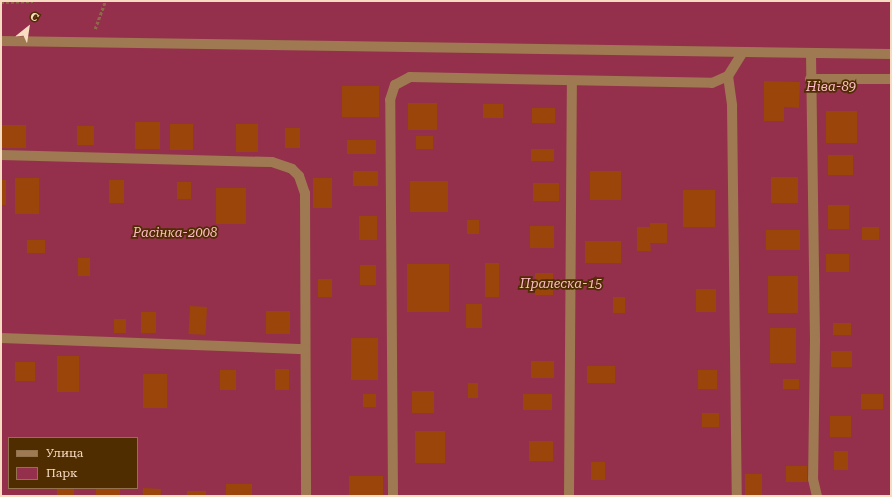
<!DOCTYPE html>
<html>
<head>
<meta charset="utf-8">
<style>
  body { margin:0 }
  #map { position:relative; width:892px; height:497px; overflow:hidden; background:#4f2d00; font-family:"Roboto Serif",serif }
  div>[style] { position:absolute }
  .green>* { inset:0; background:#94304c }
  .building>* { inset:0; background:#9b450b; transform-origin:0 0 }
  .path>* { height:2.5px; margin-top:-1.25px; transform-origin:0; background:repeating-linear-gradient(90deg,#8c6c46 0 3px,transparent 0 5px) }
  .minor>* { height:10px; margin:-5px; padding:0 5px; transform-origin:5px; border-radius:5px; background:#9f7951 }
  span { translate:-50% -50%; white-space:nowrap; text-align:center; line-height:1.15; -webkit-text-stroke:3.5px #4f2d00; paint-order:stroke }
  .park-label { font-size:13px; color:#febcc8; font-style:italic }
  .frame { position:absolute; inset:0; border:2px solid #f7dcc1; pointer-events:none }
  .legend { position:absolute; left:8px; top:437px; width:130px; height:52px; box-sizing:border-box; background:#4f2d00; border:1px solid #92734d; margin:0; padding:5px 7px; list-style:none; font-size:12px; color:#f7dcc1 }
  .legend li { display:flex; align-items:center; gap:8px; height:20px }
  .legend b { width:20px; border:1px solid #92734d }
  .north { position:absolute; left:8px; top:8px; width:40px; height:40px; -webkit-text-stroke:3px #4f2d00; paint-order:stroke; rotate:30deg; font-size:11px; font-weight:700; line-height:16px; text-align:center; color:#f7dcc1 }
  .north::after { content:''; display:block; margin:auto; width:14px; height:18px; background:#f7dcc1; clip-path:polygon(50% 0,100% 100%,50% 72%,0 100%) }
</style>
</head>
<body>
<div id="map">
  <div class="green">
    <i style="clip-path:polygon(evenodd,1px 1px,891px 1px,891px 496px,1px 496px,1px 1px,9px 438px,137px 438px,137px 488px,9px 488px,9px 438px)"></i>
  </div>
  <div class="building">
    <i style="clip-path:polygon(764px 81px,800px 82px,799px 108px,784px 107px,784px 121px,764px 121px)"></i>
    <i style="left:342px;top:86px;width:37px;height:31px"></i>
    <i style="left:408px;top:103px;width:29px;height:27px"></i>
    <i style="left:483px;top:104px;width:20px;height:14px"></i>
    <i style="left:532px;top:108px;width:23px;height:15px"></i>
    <i style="left:826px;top:111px;width:31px;height:32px"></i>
    <i style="left:160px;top:122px;width:27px;height:25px;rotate:90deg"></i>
    <i style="left:170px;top:124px;width:23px;height:26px"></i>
    <i style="left:236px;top:124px;width:22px;height:28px"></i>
    <i style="left:1px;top:125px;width:25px;height:23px"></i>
    <i style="left:77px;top:126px;width:17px;height:19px"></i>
    <i style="left:300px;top:128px;width:20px;height:15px;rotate:90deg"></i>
    <i style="left:416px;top:136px;width:17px;height:13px"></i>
    <i style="left:347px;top:140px;width:29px;height:14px"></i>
    <i style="left:531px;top:149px;width:23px;height:12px"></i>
    <i style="left:828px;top:155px;width:25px;height:20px"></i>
    <i style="left:353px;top:171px;width:25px;height:15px"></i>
    <i style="left:590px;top:171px;width:31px;height:29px"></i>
    <i style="left:771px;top:177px;width:27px;height:26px"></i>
    <i style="left:15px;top:178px;width:24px;height:36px"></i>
    <i style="left:332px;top:178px;width:30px;height:19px;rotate:90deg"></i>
    <i style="left:1px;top:180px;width:5px;height:25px"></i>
    <i style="left:109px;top:180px;width:15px;height:23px"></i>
    <i style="left:410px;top:181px;width:38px;height:31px"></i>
    <i style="left:177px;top:182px;width:14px;height:17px"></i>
    <i style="left:533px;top:183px;width:26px;height:18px"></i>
    <i style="left:216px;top:188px;width:30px;height:36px"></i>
    <i style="left:683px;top:190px;width:32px;height:37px"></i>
    <i style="left:828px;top:205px;width:21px;height:24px"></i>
    <i style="left:359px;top:216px;width:18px;height:24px"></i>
    <i style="left:467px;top:220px;width:12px;height:14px"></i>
    <i style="clip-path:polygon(650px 223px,667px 223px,667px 243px,650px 243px,651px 251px,637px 251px,637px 227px,650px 227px)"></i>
    <i style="left:530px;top:226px;width:24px;height:22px"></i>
    <i style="left:862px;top:227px;width:17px;height:13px"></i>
    <i style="left:800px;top:230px;width:20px;height:34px;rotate:90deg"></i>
    <i style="left:27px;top:240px;width:18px;height:13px"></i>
    <i style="left:585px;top:241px;width:36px;height:22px"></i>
    <i style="left:826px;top:254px;width:23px;height:18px"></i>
    <i style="left:78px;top:258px;width:12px;height:18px"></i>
    <i style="left:485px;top:263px;width:14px;height:34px"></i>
    <i style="left:407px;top:264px;width:42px;height:48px"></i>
    <i style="left:360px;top:265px;width:16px;height:20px"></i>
    <i style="left:535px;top:273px;width:18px;height:22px"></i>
    <i style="left:768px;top:276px;width:30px;height:37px"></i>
    <i style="left:318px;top:279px;width:14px;height:18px"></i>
    <i style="left:696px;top:289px;width:20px;height:23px"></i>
    <i style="left:613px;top:297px;width:12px;height:16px"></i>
    <i style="left:466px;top:304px;width:16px;height:24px"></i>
    <i style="left:190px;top:306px;width:17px;height:28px;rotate:3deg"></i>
    <i style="left:266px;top:311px;width:24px;height:23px"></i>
    <i style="left:141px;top:312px;width:15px;height:21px"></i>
    <i style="left:114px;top:319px;width:12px;height:14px"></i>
    <i style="left:833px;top:323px;width:18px;height:12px"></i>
    <i style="left:770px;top:328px;width:26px;height:35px"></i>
    <i style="left:351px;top:338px;width:27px;height:42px"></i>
    <i style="left:831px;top:351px;width:21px;height:16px"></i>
    <i style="left:57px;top:356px;width:22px;height:36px"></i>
    <i style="left:531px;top:361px;width:23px;height:17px"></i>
    <i style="left:15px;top:362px;width:20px;height:19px"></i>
    <i style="left:587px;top:366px;width:28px;height:17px"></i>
    <i style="left:275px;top:369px;width:14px;height:21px"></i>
    <i style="left:220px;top:370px;width:16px;height:20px"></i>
    <i style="left:698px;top:370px;width:19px;height:19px"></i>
    <i style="left:143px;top:374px;width:24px;height:34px"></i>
    <i style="left:783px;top:379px;width:16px;height:10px"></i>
    <i style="left:468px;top:383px;width:10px;height:15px"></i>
    <i style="left:412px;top:391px;width:22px;height:22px"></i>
    <i style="left:363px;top:394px;width:13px;height:13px"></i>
    <i style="left:523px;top:394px;width:29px;height:16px"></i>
    <i style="left:861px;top:394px;width:22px;height:15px"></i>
    <i style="left:702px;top:413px;width:17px;height:14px"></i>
    <i style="left:830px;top:416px;width:21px;height:21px"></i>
    <i style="left:445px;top:431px;width:32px;height:30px;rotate:90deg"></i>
    <i style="left:529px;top:441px;width:24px;height:20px"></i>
    <i style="left:848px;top:451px;width:19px;height:14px;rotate:90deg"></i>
    <i style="left:591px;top:462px;width:14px;height:18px"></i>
    <i style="left:786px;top:466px;width:21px;height:16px"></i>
    <i style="left:745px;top:474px;width:17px;height:22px"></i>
    <i style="left:349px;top:476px;width:34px;height:20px"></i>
    <i style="left:226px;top:484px;width:26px;height:12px"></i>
    <i style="left:57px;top:488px;width:17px;height:8px"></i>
    <i style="left:96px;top:488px;width:24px;height:8px"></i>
    <i style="left:143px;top:488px;width:18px;height:8px;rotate:3deg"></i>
    <i style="left:187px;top:491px;width:19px;height:5px"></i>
  </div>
  <div class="path">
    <i style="left:1px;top:2px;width:32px;rotate:-2deg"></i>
    <i style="left:95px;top:29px;width:30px;rotate:-70deg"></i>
  </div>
  <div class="minor">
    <i style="left:1px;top:41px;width:890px;rotate:0.84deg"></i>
    <i style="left:811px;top:54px;width:286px;rotate:89.2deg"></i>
    <i style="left:815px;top:340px;width:139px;rotate:90.8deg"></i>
    <i style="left:813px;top:479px;width:17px;rotate:77deg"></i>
    <i style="left:728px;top:76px;width:30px;rotate:82deg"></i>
    <i style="left:732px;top:106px;width:390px;rotate:89.3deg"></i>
    <i style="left:810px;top:79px;width:81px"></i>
    <i style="left:1px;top:155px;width:271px;rotate:1.5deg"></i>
    <i style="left:272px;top:162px;width:21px;rotate:19deg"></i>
    <i style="left:292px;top:169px;width:10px;rotate:45deg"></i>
    <i style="left:299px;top:176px;width:18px;rotate:71deg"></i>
    <i style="left:305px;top:193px;width:303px;rotate:89.8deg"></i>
    <i style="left:1px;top:338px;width:304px;rotate:2.1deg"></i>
    <i style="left:393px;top:496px;width:396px;rotate:-90.4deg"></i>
    <i style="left:390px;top:100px;width:16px;rotate:-72deg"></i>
    <i style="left:395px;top:85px;width:17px;rotate:-28deg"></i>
    <i style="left:410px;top:77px;width:302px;rotate:1.1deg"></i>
    <i style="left:712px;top:83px;width:17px;rotate:-24deg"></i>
    <i style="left:728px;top:76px;width:26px;rotate:-58deg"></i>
    <i style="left:569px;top:496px;width:415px;rotate:-89.6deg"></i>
  </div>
  <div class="park-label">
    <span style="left:831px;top:87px">Ніва-89</span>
    <span style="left:175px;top:233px">Расінка-2008</span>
    <span style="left:561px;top:284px">Пралеска-15</span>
  </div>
  <div class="frame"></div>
  <ul class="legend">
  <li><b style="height:5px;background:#9f7951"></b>Улица</li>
  <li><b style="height:11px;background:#94304c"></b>Парк</li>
  </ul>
  <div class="north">С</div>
</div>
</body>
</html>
